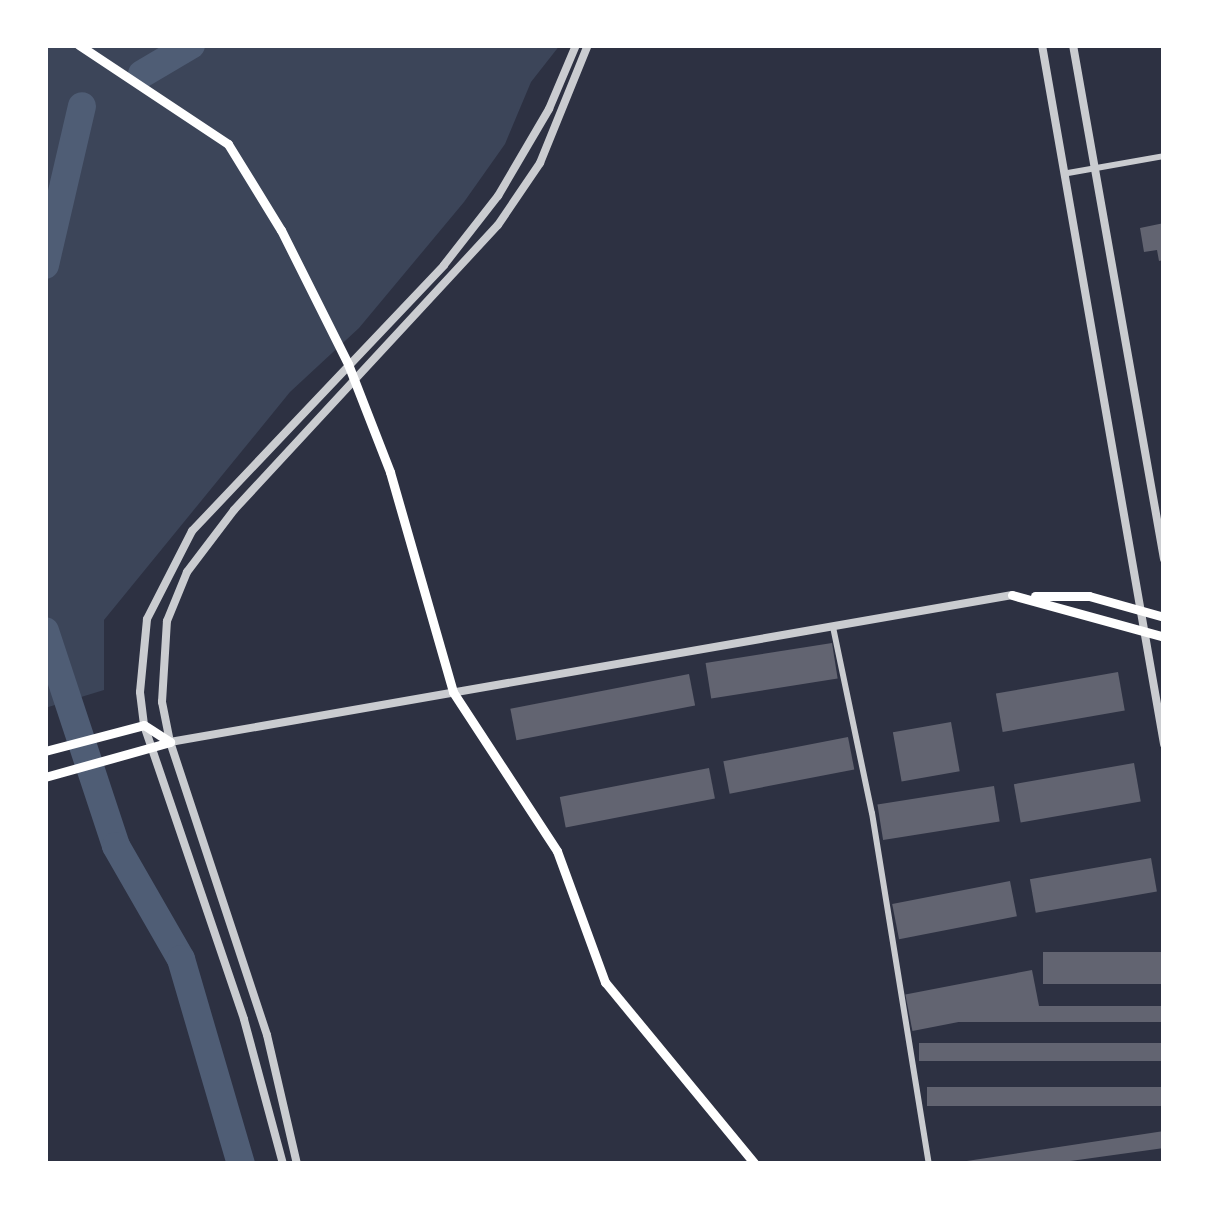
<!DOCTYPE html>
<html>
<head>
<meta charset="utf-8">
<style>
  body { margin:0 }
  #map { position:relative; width:1209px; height:1209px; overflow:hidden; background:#2d3142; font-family:Montserrat,sans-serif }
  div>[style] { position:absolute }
  .green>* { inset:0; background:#3c4559 }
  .river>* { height:28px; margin:-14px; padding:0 14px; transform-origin:14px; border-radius:14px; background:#4f5d75 }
  .building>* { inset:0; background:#626471; transform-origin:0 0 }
  .minor>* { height:6px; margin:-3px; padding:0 3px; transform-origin:3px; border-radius:3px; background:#caccd0 }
  .tertiary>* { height:8px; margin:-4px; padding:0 4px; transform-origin:4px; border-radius:4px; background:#caccd0 }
  .secondary>* { height:9px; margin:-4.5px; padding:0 4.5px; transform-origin:4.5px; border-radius:4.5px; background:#fff }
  span { translate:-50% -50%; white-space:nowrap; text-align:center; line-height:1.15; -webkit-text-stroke:8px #fff; paint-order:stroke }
  .frame { position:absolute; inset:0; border:48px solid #fff; pointer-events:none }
</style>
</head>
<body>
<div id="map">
  <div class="green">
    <i style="clip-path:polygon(45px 45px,560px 45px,531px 82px,505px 144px,464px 202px,359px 328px,290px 392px,104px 620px,104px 690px,45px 708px)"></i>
  </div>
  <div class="river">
    <i style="left:142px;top:74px;width:57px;rotate:-30.6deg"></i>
    <i style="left:45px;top:265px;width:163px;rotate:-76.9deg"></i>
    <i style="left:45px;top:631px;width:226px;rotate:71.7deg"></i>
    <i style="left:116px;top:846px;width:130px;rotate:60.1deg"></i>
    <i style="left:181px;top:959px;width:214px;rotate:73.7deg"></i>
  </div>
  <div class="building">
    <i style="clip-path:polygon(1164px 223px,1164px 260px,1159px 261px,1157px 250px,1144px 252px,1140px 228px)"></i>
    <i style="left:832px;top:643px;width:36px;height:128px;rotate:81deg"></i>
    <i style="left:1118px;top:672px;width:39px;height:124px;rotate:80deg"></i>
    <i style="left:689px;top:674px;width:32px;height:182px;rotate:79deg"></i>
    <i style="left:951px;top:722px;width:50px;height:59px;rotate:80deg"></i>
    <i style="left:848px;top:737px;width:33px;height:127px;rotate:79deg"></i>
    <i style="left:1134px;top:763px;width:39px;height:122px;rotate:80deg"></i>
    <i style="left:709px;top:768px;width:31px;height:152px;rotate:79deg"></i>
    <i style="left:994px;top:786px;width:36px;height:118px;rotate:81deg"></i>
    <i style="left:1151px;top:858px;width:34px;height:123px;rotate:80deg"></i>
    <i style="left:1010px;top:881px;width:36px;height:120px;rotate:79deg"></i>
    <i style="left:1164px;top:952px;width:32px;height:121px;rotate:90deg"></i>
    <i style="left:1032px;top:970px;width:37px;height:129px;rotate:79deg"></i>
    <i style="left:1164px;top:1006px;width:16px;height:248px;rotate:90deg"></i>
    <i style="left:1164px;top:1043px;width:18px;height:245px;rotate:90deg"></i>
    <i style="left:1164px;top:1087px;width:19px;height:237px;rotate:90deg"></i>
    <i style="clip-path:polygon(1164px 1131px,1164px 1148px,1049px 1164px,947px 1164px)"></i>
  </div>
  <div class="minor">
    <i style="left:1068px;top:173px;width:97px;rotate:-10deg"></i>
    <i style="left:833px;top:627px;width:190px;rotate:78.2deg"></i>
    <i style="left:872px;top:813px;width:356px;rotate:80.8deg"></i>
  </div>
  <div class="tertiary">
    <i style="left:1042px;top:45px;width:710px;rotate:80.1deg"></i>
    <i style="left:1073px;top:45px;width:522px;rotate:79.96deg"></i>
    <i style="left:170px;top:742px;width:855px;rotate:-9.9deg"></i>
    <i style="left:283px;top:1164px;width:150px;rotate:-105.1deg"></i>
    <i style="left:244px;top:1019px;width:311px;rotate:-108.8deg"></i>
    <i style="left:144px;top:725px;width:33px;rotate:-97deg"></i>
    <i style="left:140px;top:692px;width:73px;rotate:-84.5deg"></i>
    <i style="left:147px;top:619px;width:99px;rotate:-62.9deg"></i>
    <i style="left:192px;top:531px;width:366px;rotate:-46.5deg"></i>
    <i style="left:444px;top:265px;width:88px;rotate:-52deg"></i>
    <i style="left:498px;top:196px;width:101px;rotate:-59.6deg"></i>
    <i style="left:549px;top:109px;width:69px;rotate:-67.1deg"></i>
    <i style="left:297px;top:1164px;width:132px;rotate:-103.1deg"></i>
    <i style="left:267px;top:1035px;width:309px;rotate:-108.3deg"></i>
    <i style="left:170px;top:742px;width:41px;rotate:-101.3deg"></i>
    <i style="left:162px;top:702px;width:81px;rotate:-86.5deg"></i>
    <i style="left:167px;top:621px;width:53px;rotate:-67.8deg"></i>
    <i style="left:187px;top:572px;width:78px;rotate:-52.8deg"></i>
    <i style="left:234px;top:510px;width:388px;rotate:-47.2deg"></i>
    <i style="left:498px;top:225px;width:75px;rotate:-55.9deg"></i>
    <i style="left:540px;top:163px;width:127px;rotate:-67.9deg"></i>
  </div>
  <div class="secondary">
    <i style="left:79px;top:45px;width:179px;rotate:33.6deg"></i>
    <i style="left:228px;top:144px;width:101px;rotate:58.4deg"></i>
    <i style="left:281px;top:230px;width:150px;rotate:63.4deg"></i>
    <i style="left:348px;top:364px;width:116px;rotate:68.7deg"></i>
    <i style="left:390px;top:472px;width:229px;rotate:74deg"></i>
    <i style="left:453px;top:692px;width:190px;rotate:56.8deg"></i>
    <i style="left:557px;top:851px;width:140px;rotate:69.9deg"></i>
    <i style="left:605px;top:982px;width:236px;rotate:50.5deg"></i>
    <i style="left:1012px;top:595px;width:158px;rotate:15.4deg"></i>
    <i style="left:1035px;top:596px;width:54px"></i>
    <i style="left:1089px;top:596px;width:78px;rotate:15.6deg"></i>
    <i style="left:45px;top:751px;width:102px;rotate:-14.7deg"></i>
    <i style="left:144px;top:725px;width:31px;rotate:33deg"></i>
    <i style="left:45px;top:777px;width:130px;rotate:-15.6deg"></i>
  </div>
  <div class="frame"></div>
</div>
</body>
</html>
